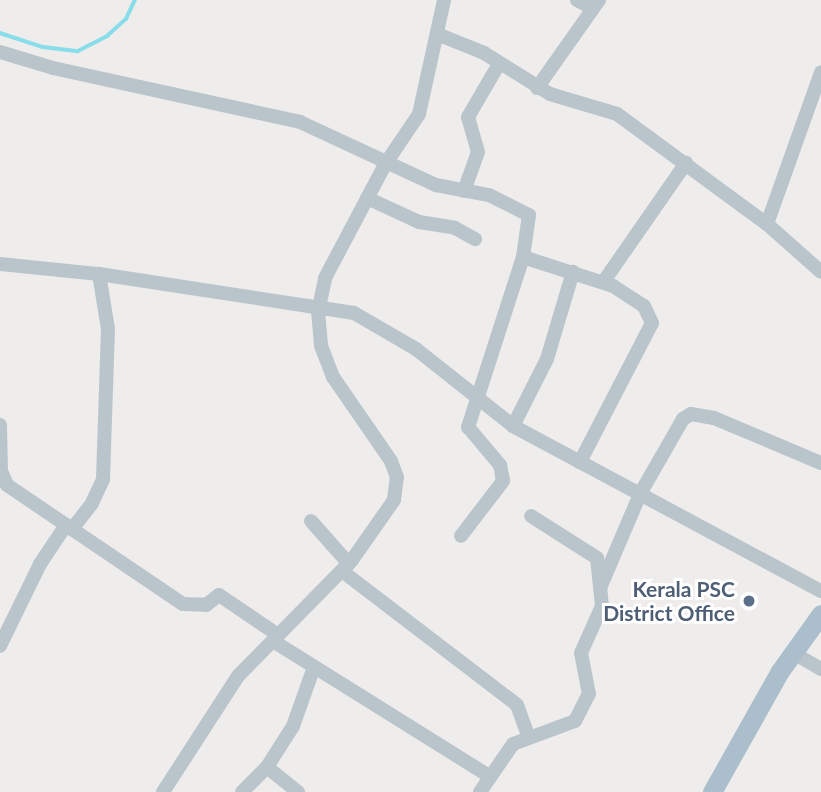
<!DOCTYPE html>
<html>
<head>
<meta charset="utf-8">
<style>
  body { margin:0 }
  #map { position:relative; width:821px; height:792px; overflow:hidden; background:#efecec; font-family:Lato,sans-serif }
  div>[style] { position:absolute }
  .stream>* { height:3.5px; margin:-1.75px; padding:0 1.75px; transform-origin:1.75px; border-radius:1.75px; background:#87dde9 }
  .minor>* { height:14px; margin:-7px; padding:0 7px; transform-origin:7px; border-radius:7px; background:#bac5cb }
  .major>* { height:19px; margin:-9.5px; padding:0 9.5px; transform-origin:9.5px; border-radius:9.5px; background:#abbecb }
  .dots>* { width:19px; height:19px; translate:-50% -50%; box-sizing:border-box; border:4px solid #fff; border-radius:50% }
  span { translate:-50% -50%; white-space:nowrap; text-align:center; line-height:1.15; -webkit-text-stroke:6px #fff; paint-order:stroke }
  .service-label { font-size:21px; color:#4e5e75; font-weight:700 }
  .right { translate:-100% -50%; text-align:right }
</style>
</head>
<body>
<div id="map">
  <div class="stream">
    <i style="left:0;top:33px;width:45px;rotate:18deg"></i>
    <i style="left:43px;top:47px;width:35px;rotate:7deg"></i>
    <i style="left:78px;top:51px;width:33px;rotate:-27deg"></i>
    <i style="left:107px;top:36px;width:25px;rotate:-42deg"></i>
    <i style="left:126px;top:19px;width:21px;rotate:-65deg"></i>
  </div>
  <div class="minor">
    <i style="left:577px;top:0;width:18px;rotate:27deg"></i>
    <i style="left:437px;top:34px;width:51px;rotate:22deg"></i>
    <i style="left:484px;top:53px;width:78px;rotate:31.8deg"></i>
    <i style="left:550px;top:94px;width:70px;rotate:16.6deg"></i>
    <i style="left:617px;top:114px;width:186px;rotate:36.3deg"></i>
    <i style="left:767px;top:224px;width:72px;rotate:41.6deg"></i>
    <i style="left:0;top:52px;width:55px;rotate:16.8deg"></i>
    <i style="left:53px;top:68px;width:253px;rotate:12.3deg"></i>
    <i style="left:300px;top:122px;width:150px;rotate:24.9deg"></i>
    <i style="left:436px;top:185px;width:54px;rotate:10.7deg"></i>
    <i style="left:489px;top:195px;width:45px;rotate:26.6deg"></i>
    <i style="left:529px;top:215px;width:42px;rotate:98.1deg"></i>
    <i style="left:523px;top:257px;width:179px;rotate:107.9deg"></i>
    <i style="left:468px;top:427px;width:50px;rotate:49.9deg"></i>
    <i style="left:500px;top:465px;width:16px;rotate:79deg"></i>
    <i style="left:503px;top:481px;width:69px;rotate:127.4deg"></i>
    <i style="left:537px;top:88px;width:108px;rotate:-54.8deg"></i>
    <i style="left:464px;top:191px;width:41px;rotate:-70.3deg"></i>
    <i style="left:478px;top:152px;width:36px;rotate:-106deg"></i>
    <i style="left:468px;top:117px;width:61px;rotate:-59.7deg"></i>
    <i style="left:367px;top:198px;width:57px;rotate:24.8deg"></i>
    <i style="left:419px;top:222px;width:36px;rotate:9deg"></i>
    <i style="left:455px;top:228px;width:23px;rotate:29deg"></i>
    <i style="left:767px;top:224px;width:161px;rotate:-70.4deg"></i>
    <i style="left:523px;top:257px;width:95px;rotate:17.9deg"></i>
    <i style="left:613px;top:286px;width:37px;rotate:33deg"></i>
    <i style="left:644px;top:306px;width:19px;rotate:65deg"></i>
    <i style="left:652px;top:323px;width:157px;rotate:117.4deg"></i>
    <i style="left:0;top:264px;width:100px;rotate:5.8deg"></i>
    <i style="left:99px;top:274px;width:258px;rotate:8.7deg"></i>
    <i style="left:354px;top:313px;width:72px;rotate:30.1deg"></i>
    <i style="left:416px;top:349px;width:124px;rotate:38.4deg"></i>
    <i style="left:513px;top:426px;width:349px;rotate:28.2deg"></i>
    <i style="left:604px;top:281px;width:144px;rotate:-55.2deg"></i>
    <i style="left:0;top:425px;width:46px;rotate:88.8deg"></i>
    <i style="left:1px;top:471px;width:15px;rotate:67deg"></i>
    <i style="left:7px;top:485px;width:212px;rotate:34.1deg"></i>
    <i style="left:183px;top:604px;width:23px;rotate:2deg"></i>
    <i style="left:206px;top:605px;width:16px;rotate:-38deg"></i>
    <i style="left:219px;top:595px;width:71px;rotate:34.1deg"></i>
    <i style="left:513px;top:426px;width:75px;rotate:-63.1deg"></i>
    <i style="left:547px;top:359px;width:91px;rotate:-73.4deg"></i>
    <i style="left:311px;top:521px;width:57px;rotate:48.5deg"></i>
    <i style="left:72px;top:529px;width:33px;rotate:-52deg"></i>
    <i style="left:92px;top:503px;width:26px;rotate:-65deg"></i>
    <i style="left:103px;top:479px;width:150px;rotate:-88.1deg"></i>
    <i style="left:108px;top:329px;width:56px;rotate:-99.3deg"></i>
    <i style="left:342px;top:571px;width:220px;rotate:37.4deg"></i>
    <i style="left:517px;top:705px;width:32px;rotate:70deg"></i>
    <i style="left:600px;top:588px;width:102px;rotate:-66.9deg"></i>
    <i style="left:640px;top:494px;width:86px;rotate:-60.2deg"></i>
    <i style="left:683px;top:419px;width:9px;rotate:-32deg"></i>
    <i style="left:691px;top:414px;width:23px;rotate:10deg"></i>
    <i style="left:714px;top:418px;width:116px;rotate:22.8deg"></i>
    <i style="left:273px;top:641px;width:255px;rotate:32deg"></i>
    <i style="left:0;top:646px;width:91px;rotate:-64deg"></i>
    <i style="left:40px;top:564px;width:47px;rotate:-56.3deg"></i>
    <i style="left:795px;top:654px;width:30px;rotate:30deg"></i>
    <i style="left:267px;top:767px;width:40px;rotate:39deg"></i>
    <i style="left:163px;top:792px;width:138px;rotate:-57.1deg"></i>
    <i style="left:238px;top:676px;width:163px;rotate:-45.5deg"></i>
    <i style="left:352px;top:560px;width:73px;rotate:-55deg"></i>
    <i style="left:394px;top:500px;width:23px;rotate:-83deg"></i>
    <i style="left:397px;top:477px;width:17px;rotate:-111deg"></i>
    <i style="left:391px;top:461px;width:102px;rotate:-124.6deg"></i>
    <i style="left:333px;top:377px;width:34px;rotate:-111deg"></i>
    <i style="left:321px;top:345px;width:33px;rotate:-95deg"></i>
    <i style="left:318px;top:312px;width:35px;rotate:-78deg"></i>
    <i style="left:325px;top:278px;width:130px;rotate:-62.1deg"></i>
    <i style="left:386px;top:163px;width:59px;rotate:-56deg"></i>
    <i style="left:419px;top:114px;width:117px;rotate:-77.6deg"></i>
    <i style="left:242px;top:792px;width:35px;rotate:-45deg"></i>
    <i style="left:267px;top:767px;width:49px;rotate:-57.6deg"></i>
    <i style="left:293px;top:726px;width:63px;rotate:-70.4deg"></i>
    <i style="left:480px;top:792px;width:58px;rotate:-55.5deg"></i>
    <i style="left:513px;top:744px;width:66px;rotate:-20.4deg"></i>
    <i style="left:575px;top:721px;width:30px;rotate:-63deg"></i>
    <i style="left:589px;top:694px;width:42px;rotate:-101deg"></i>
    <i style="left:581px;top:653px;width:51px;rotate:-65.9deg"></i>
    <i style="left:602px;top:606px;width:48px;rotate:-95.9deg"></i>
    <i style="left:597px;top:558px;width:78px;rotate:-147.5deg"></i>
  </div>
  <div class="major">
    <i style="left:712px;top:792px;width:139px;rotate:-60.7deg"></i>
    <i style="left:780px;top:671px;width:70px;rotate:-54.3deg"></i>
  </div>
  <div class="dots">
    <i style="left:749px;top:601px;background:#5c6f8a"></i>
  </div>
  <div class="service-label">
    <span class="right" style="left:735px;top:601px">Kerala PSC<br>District Office</span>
  </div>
</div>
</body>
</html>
